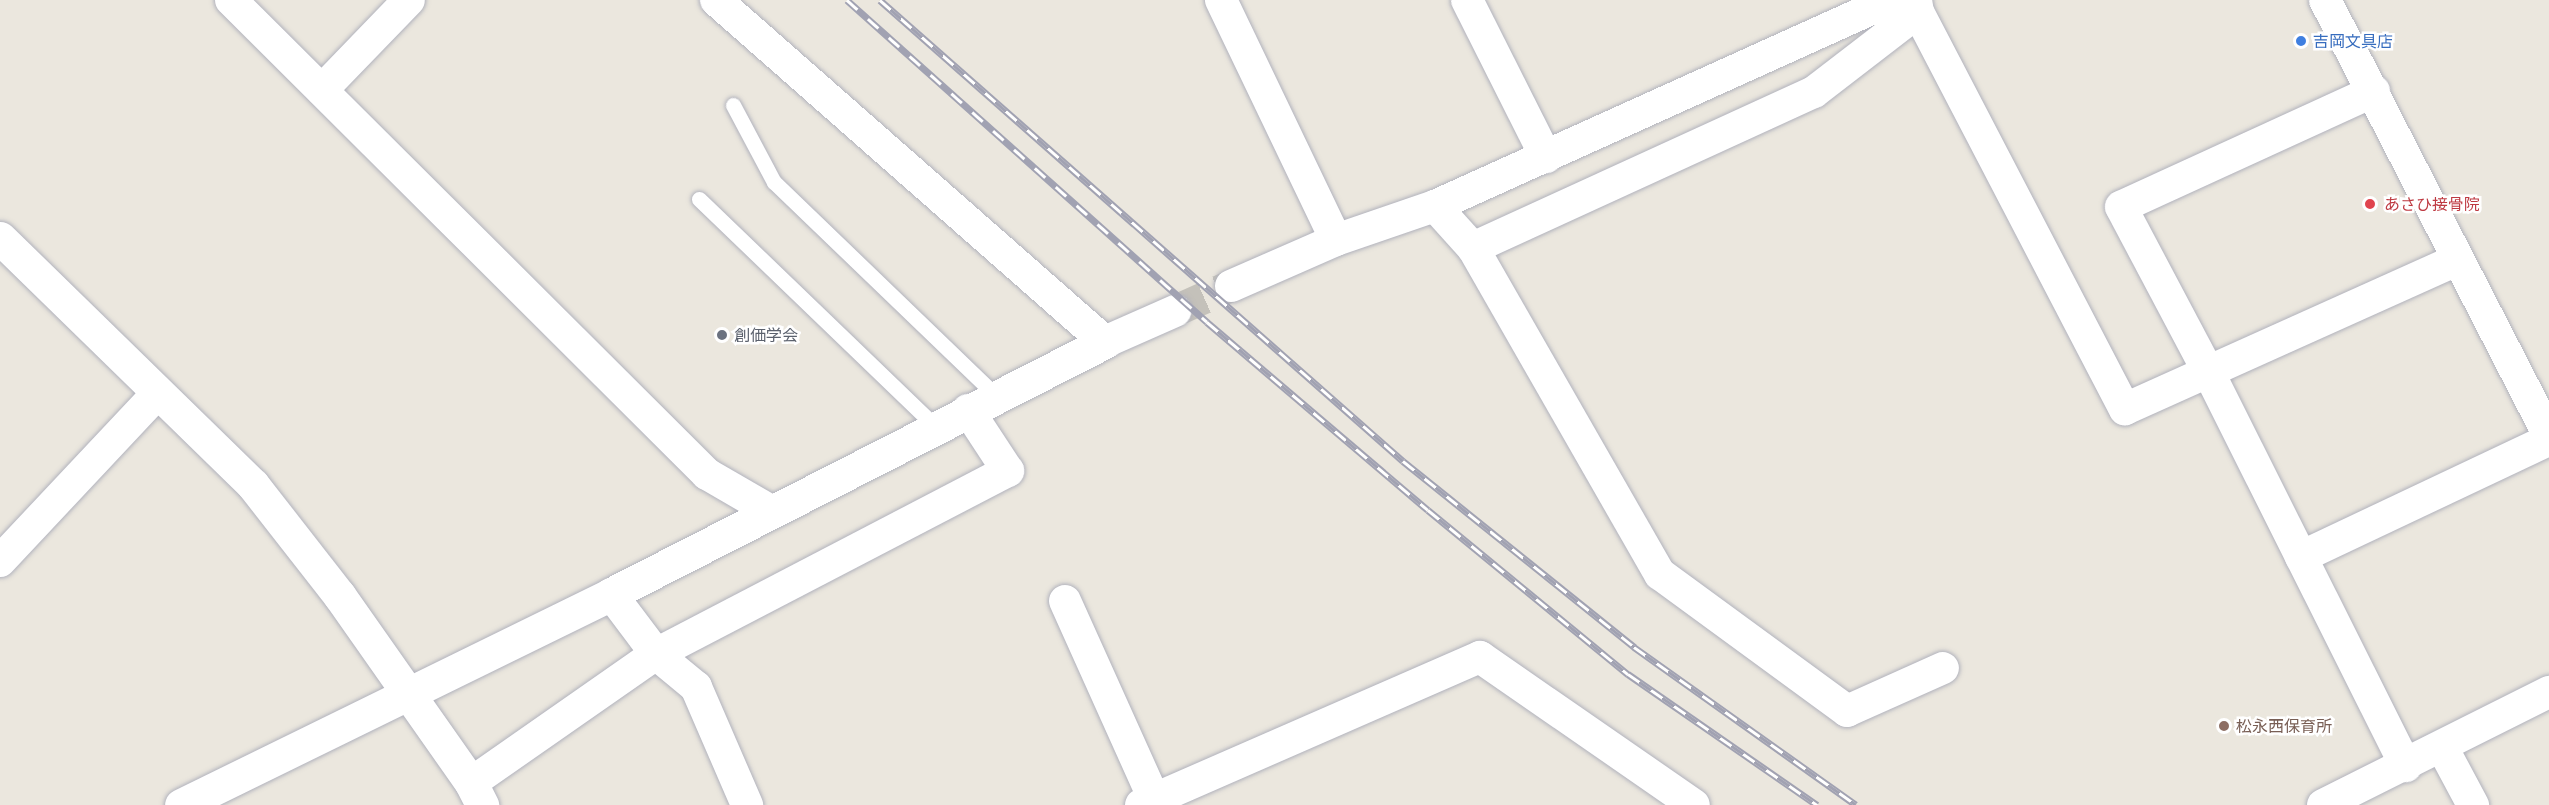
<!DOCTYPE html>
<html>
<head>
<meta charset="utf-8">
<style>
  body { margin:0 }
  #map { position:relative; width:2549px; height:805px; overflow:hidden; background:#ebe7de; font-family:"Asap Condensed","Noto Sans JP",sans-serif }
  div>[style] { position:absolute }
  .street-tunnel>* { height:32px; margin-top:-16px; transform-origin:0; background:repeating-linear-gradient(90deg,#c4c1ba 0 32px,transparent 0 48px) }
  .roads { filter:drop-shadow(0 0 2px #b1b2bc) drop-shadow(0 0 2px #b1b2bc) }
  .lane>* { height:15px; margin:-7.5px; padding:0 7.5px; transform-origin:7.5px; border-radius:7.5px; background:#fff }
  .street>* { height:32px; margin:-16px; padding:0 16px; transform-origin:16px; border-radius:16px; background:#fff }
  .secondary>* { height:33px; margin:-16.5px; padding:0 16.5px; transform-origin:16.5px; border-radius:16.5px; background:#fff }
  .rail>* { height:7px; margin-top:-3.5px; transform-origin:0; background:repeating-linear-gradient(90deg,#fff 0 14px,#a1a2b2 0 28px); box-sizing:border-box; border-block:2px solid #a1a2b2 }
  .dots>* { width:16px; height:16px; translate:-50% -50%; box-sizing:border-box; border:3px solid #fff; border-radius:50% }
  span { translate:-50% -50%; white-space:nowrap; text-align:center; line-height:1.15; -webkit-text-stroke:5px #fff; paint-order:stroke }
  .shop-label { font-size:16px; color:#366cbe }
  .left { translate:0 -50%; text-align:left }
  .health-label { font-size:16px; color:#be3a42 }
  .worship-label { font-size:16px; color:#5b616d }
  .education-label { font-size:16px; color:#785e54 }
</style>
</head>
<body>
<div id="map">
  <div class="street-tunnel">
    <i style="left:1175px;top:311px;width:61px;rotate:-24.1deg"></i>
  </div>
  <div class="roads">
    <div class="lane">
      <i style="left:733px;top:105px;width:87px;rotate:62deg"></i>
      <i style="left:774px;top:182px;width:308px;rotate:43.9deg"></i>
      <i style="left:699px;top:199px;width:327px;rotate:43.9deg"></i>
    </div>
    <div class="street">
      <i style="left:231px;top:0;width:672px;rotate:44.88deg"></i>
      <i style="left:707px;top:474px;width:72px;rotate:30.1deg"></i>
      <i style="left:716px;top:0;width:518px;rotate:41.32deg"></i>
      <i style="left:1105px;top:342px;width:77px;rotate:-23.9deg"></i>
      <i style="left:1221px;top:0;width:266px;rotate:64.4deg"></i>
      <i style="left:1467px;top:0;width:176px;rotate:63.3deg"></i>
      <i style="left:1916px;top:0;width:12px;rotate:81deg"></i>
      <i style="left:1918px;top:12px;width:448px;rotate:62.5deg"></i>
      <i style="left:2125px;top:409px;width:365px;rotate:-24.2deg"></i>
      <i style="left:2325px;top:0;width:490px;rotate:62.8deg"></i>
      <i style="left:322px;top:90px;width:125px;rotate:-46deg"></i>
      <i style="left:2374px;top:91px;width:278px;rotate:155.4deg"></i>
      <i style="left:2121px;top:207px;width:186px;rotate:62.1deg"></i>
      <i style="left:2208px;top:371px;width:442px;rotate:63.4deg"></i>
      <i style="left:1435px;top:206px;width:57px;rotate:47.9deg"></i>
      <i style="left:1473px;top:248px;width:376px;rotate:60.2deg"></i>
      <i style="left:1660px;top:574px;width:232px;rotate:36.2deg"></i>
      <i style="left:1847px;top:711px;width:105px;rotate:-24.1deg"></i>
      <i style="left:1473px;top:248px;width:375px;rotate:-24.6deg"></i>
      <i style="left:1814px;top:92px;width:131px;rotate:-37.6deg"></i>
      <i style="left:1231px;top:286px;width:115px;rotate:-23.7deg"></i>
      <i style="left:1336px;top:240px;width:105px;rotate:-19deg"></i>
      <i style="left:1435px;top:206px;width:500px;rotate:-24.31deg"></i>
      <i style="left:2301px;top:557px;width:274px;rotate:-25.3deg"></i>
      <i style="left:0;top:561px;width:231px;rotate:-46.8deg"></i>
      <i style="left:611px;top:594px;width:75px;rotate:53.1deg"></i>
      <i style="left:656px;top:654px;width:52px;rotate:39.5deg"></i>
      <i style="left:696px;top:687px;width:129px;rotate:66.6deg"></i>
      <i style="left:1065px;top:601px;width:217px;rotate:65.8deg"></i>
      <i style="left:2442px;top:747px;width:66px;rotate:61.9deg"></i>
      <i style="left:471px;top:783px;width:226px;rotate:-34.9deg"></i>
      <i style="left:656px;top:654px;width:397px;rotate:-27.5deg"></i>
      <i style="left:1008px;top:471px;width:73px;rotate:-123.3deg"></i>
      <i style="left:1141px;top:805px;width:370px;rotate:-23.6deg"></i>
      <i style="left:1480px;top:657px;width:260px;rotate:34.7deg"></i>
      <i style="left:2323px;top:805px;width:253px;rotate:-26.6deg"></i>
    </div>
    <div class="secondary">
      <i style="left:0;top:238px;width:354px;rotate:44.3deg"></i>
      <i style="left:253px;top:485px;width:140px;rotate:52deg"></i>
      <i style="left:339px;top:595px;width:230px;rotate:54.9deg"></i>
      <i style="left:471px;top:783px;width:25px;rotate:63deg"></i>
      <i style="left:181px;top:805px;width:479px;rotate:-26.1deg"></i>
      <i style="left:611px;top:594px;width:555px;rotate:-27.03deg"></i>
    </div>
  </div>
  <div class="rail">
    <i style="left:847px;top:0;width:483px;rotate:41.8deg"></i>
    <i style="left:1207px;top:322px;width:290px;rotate:40.4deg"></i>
    <i style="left:1428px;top:510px;width:259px;rotate:39.4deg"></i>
    <i style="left:1628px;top:674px;width:230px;rotate:34.7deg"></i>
    <i style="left:880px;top:0;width:697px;rotate:41.39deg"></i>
    <i style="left:1403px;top:461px;width:297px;rotate:38.8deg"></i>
    <i style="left:1634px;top:647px;width:272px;rotate:35.4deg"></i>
  </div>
  <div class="dots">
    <i style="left:2301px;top:41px;background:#3f7fe0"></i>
    <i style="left:2370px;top:204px;background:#e0444e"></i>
    <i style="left:722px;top:335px;background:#6b7280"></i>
    <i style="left:2224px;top:726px;background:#8d6e63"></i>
  </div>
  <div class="shop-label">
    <span class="left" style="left:2313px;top:41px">吉岡文具店</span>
  </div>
  <div class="health-label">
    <span class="left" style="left:2384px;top:204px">あさひ接骨院</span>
  </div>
  <div class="worship-label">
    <span class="left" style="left:734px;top:335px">創価学会</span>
  </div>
  <div class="education-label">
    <span class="left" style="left:2236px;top:726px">松永西保育所</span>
  </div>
</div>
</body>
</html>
